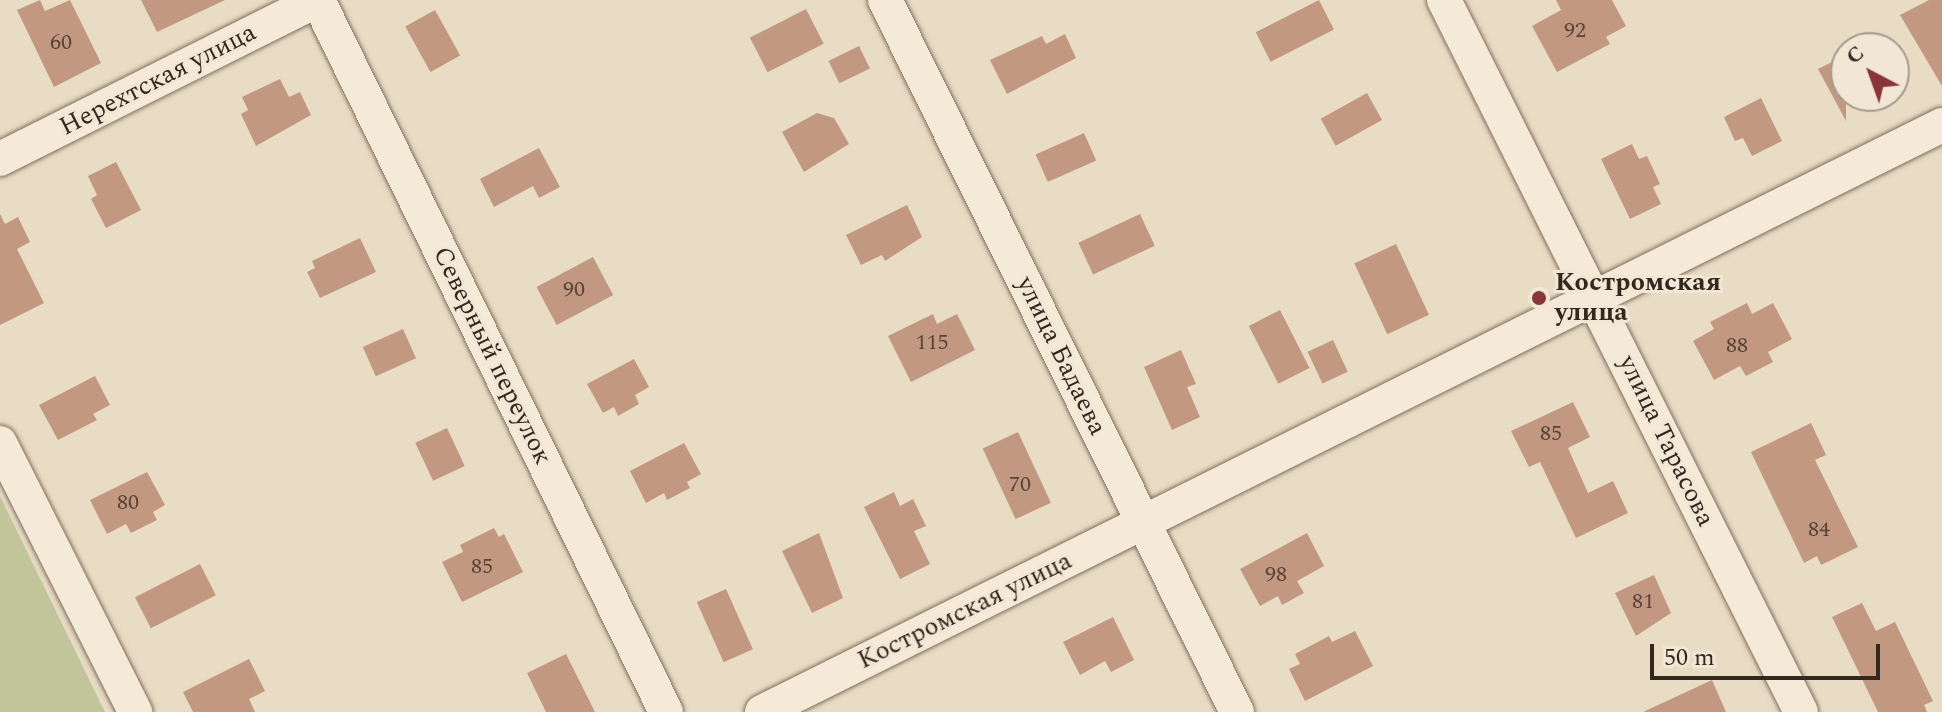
<!DOCTYPE html>
<html>
<head>
<meta charset="utf-8">
<style>
  body { margin:0 }
  #map { position:relative; width:1942px; height:712px; overflow:hidden; background:#e8dcc5; font-family:Spectral,serif }
  div>[style] { position:absolute }
  .green>* { inset:0; background:#c2c59a }
  .building>* { inset:0; background:#c29980; transform-origin:0 0 }
  .roads { filter:drop-shadow(0 0 2px #816f5d) drop-shadow(0 0 2px #816f5d) }
  .minor>* { height:34px; margin:-17px; padding:0 17px; transform-origin:17px; border-radius:17px; background:#f4ead7 }
  .dots>* { width:22px; height:22px; translate:-50% -50%; box-sizing:border-box; border:4px solid #f1e7d4; border-radius:50% }
  span { translate:-50% -50%; white-space:nowrap; text-align:center; line-height:1.15; -webkit-text-stroke:6px #f1e7d4; paint-order:stroke }
  .number-label { font-size:22px; color:#574437 }
  .number-label span { -webkit-text-stroke-width:0 }
  .street-label { font-size:26px; color:#33281f }
  .poi-label { font-size:26px; color:#33281f; font-weight:700 }
  .left { translate:0 -50%; text-align:left }
  .north { position:absolute; left:1830px; top:32px; width:80px; height:80px; box-sizing:border-box; background:#f1e7d4; border:2px solid #a59b8c; border-radius:50%; rotate:319deg; font-size:22px; font-weight:700; line-height:32px; text-align:center; color:#33281f }
  .north::after { content:''; display:block; margin:auto; width:28px; height:36px; background:#893539; clip-path:polygon(50% 0,100% 100%,50% 72%,0 100%) }
  .scale { position:absolute; left:1650px; top:644px; width:230px; height:36px; box-sizing:border-box; border:4px solid #33281f; border-top:0; padding-left:10px; font-size:24px; line-height:28px; white-space:nowrap; color:#33281f; -webkit-text-stroke:6px #f1e7d4; paint-order:stroke }
</style>
</head>
<body>
<div id="map">
  <div class="green">
    <i style="clip-path:polygon(0 496px,105px 712px,0 712px)"></i>
  </div>
  <div class="building">
    <i style="clip-path:polygon(40px 0,45px 11px,70px 0,101px 63px,54px 87px,17px 10px)"></i>
    <i style="clip-path:polygon(141px 0,225px 0,157px 32px)"></i>
    <i style="left:1319px;top:0;width:33px;height:71px;rotate:63deg"></i>
    <i style="clip-path:polygon(1556px 0,1612px 0,1626px 26px,1606px 37px,1610px 44px,1557px 72px,1532px 26px,1561px 10px)"></i>
    <i style="clip-path:polygon(1929px 0,1942px 0,1942px 86px,1900px 15px)"></i>
    <i style="left:806px;top:9px;width:39px;height:63px;rotate:63deg"></i>
    <i style="left:435px;top:10px;width:52px;height:34px;rotate:61deg"></i>
    <i style="clip-path:polygon(1065px 34px,1076px 58px,1007px 94px,990px 60px,1042px 36px,1046px 44px)"></i>
    <i style="left:859px;top:46px;width:25px;height:34px;rotate:64deg"></i>
    <i style="clip-path:polygon(1846px 55px,1846px 121px,1818px 69px)"></i>
    <i style="clip-path:polygon(280px 79px,289px 97px,300px 92px,311px 115px,256px 146px,241px 114px,248px 110px,242px 97px)"></i>
    <i style="left:1367px;top:93px;width:31px;height:53px;rotate:61deg"></i>
    <i style="clip-path:polygon(1761px 98px,1782px 141px,1752px 156px,1743px 138px,1735px 141px,1724px 117px)"></i>
    <i style="clip-path:polygon(817px 113px,834px 118px,849px 144px,804px 172px,782px 132px)"></i>
    <i style="left:1084px;top:133px;width:30px;height:53px;rotate:66deg"></i>
    <i style="clip-path:polygon(1632px 144px,1639px 159px,1647px 156px,1660px 184px,1653px 187px,1661px 204px,1630px 219px,1601px 159px)"></i>
    <i style="clip-path:polygon(539px 148px,560px 187px,539px 198px,533px 186px,494px 207px,480px 179px)"></i>
    <i style="clip-path:polygon(116px 162px,141px 210px,106px 228px,91px 199px,97px 195px,88px 176px)"></i>
    <i style="clip-path:polygon(907px 205px,922px 237px,885px 261px,882px 255px,861px 265px,846px 235px)"></i>
    <i style="clip-path:polygon(0 214px,5px 224px,18px 217px,30px 242px,17px 249px,44px 303px,0 325px)"></i>
    <i style="left:1140px;top:214px;width:35px;height:68px;rotate:65deg"></i>
    <i style="clip-path:polygon(360px 238px,376px 272px,320px 298px,307px 272px,315px 268px,312px 261px)"></i>
    <i style="left:1396px;top:244px;width:78px;height:46px;rotate:65deg"></i>
    <i style="left:593px;top:257px;width:43px;height:64px;rotate:62deg"></i>
    <i style="clip-path:polygon(1747px 303px,1752px 314px,1773px 303px,1792px 339px,1768px 352px,1773px 362px,1746px 376px,1740px 366px,1714px 380px,1693px 341px,1714px 329px,1710px 322px)"></i>
    <i style="left:1280px;top:310px;width:65px;height:35px;rotate:63deg"></i>
    <i style="clip-path:polygon(933px 314px,937px 324px,957px 314px,975px 350px,911px 382px,888px 336px)"></i>
    <i style="left:403px;top:329px;width:32px;height:44px;rotate:66deg"></i>
    <i style="left:1333px;top:340px;width:35px;height:28px;rotate:65deg"></i>
    <i style="clip-path:polygon(1181px 350px,1196px 384px,1187px 387px,1200px 417px,1172px 430px,1144px 367px)"></i>
    <i style="clip-path:polygon(634px 359px,649px 387px,635px 395px,639px 404px,618px 416px,614px 407px,603px 413px,587px 384px)"></i>
    <i style="clip-path:polygon(95px 376px,110px 405px,93px 414px,97px 420px,58px 440px,39px 405px)"></i>
    <i style="clip-path:polygon(1573px 402px,1590px 437px,1568px 448px,1588px 493px,1613px 481px,1628px 513px,1576px 538px,1540px 462px,1529px 467px,1511px 431px)"></i>
    <i style="clip-path:polygon(1811px 423px,1826px 455px,1815px 460px,1858px 547px,1821px 565px,1817px 556px,1804px 563px,1751px 452px)"></i>
    <i style="left:447px;top:428px;width:42px;height:35px;rotate:65deg"></i>
    <i style="left:1018px;top:432px;width:78px;height:39px;rotate:65deg"></i>
    <i style="clip-path:polygon(684px 443px,701px 474px,687px 482px,690px 488px,667px 500px,664px 493px,646px 503px,630px 471px)"></i>
    <i style="clip-path:polygon(147px 472px,165px 505px,153px 512px,157px 520px,131px 533px,126px 524px,107px 534px,90px 500px)"></i>
    <i style="clip-path:polygon(894px 492px,900px 506px,913px 499px,926px 526px,914px 531px,930px 564px,900px 579px,864px 507px)"></i>
    <i style="clip-path:polygon(494px 528px,499px 537px,504px 534px,523px 572px,462px 602px,442px 562px,463px 552px,460px 545px)"></i>
    <i style="clip-path:polygon(819px 533px,843px 598px,812px 613px,782px 551px)"></i>
    <i style="clip-path:polygon(1307px 533px,1324px 566px,1297px 581px,1304px 593px,1282px 605px,1278px 596px,1260px 606px,1240px 569px)"></i>
    <i style="left:200px;top:564px;width:35px;height:73px;rotate:63deg"></i>
    <i style="clip-path:polygon(1654px 575px,1671px 613px,1636px 636px,1615px 593px)"></i>
    <i style="left:726px;top:589px;width:66px;height:32px;rotate:66deg"></i>
    <i style="clip-path:polygon(1862px 603px,1876px 631px,1895px 622px,1933px 701px,1924px 705px,1927px 712px,1878px 712px,1832px 617px)"></i>
    <i style="clip-path:polygon(1113px 617px,1134px 660px,1111px 672px,1105px 661px,1080px 675px,1063px 642px)"></i>
    <i style="clip-path:polygon(1355px 631px,1373px 666px,1305px 701px,1289px 669px,1300px 664px,1295px 654px,1329px 636px,1332px 642px)"></i>
    <i style="clip-path:polygon(566px 654px,595px 712px,546px 712px,527px 673px)"></i>
    <i style="clip-path:polygon(249px 659px,265px 691px,249px 699px,255px 712px,193px 712px,183px 692px)"></i>
    <i style="clip-path:polygon(1712px 680px,1726px 712px,1643px 712px)"></i>
  </div>
  <div class="roads">
    <div class="minor">
      <i style="left:318px;top:0;width:792px;rotate:63.95deg"></i>
      <i style="left:885px;top:0;width:794px;rotate:63.69deg"></i>
      <i style="left:1444px;top:0;width:796px;rotate:63.37deg"></i>
      <i style="left:0;top:159px;width:355px;rotate:-26.6deg"></i>
      <i style="left:0;top:443px;width:301px;rotate:63.3deg"></i>
      <i style="left:762px;top:712px;width:1318px;rotate:-26.45deg"></i>
    </div>
  </div>
  <div class="dots">
    <i style="left:1539px;top:298px;background:#893539"></i>
  </div>
  <div class="number-label">
    <span style="left:1575px;top:31px">92</span>
    <span style="left:61px;top:43px">60</span>
    <span style="left:574px;top:290px">90</span>
    <span style="left:932px;top:343px">115</span>
    <span style="left:1737px;top:346px">88</span>
    <span style="left:1551px;top:434px">85</span>
    <span style="left:1020px;top:485px">70</span>
    <span style="left:128px;top:503px">80</span>
    <span style="left:1819px;top:530px">84</span>
    <span style="left:482px;top:567px">85</span>
    <span style="left:1276px;top:575px">98</span>
    <span style="left:1643px;top:602px">81</span>
  </div>
  <div class="street-label">
    <span style="left:158px;top:80px;rotate:-27deg">Нерехтская улица</span>
    <span style="left:492px;top:356px;rotate:64deg">Северный переулок</span>
    <span style="left:1061px;top:356px;rotate:64deg">улица Бадаева</span>
    <span style="left:1666px;top:441px;rotate:64deg">улица Тарасова</span>
    <span style="left:965px;top:611px;rotate:-26deg">Костромская улица</span>
  </div>
  <div class="poi-label">
    <span class="left" style="left:1555px;top:298px">Костромская<br>улица</span>
  </div>
  <div class="north">С</div>
  <div class="scale">50 m</div>
</div>
</body>
</html>
